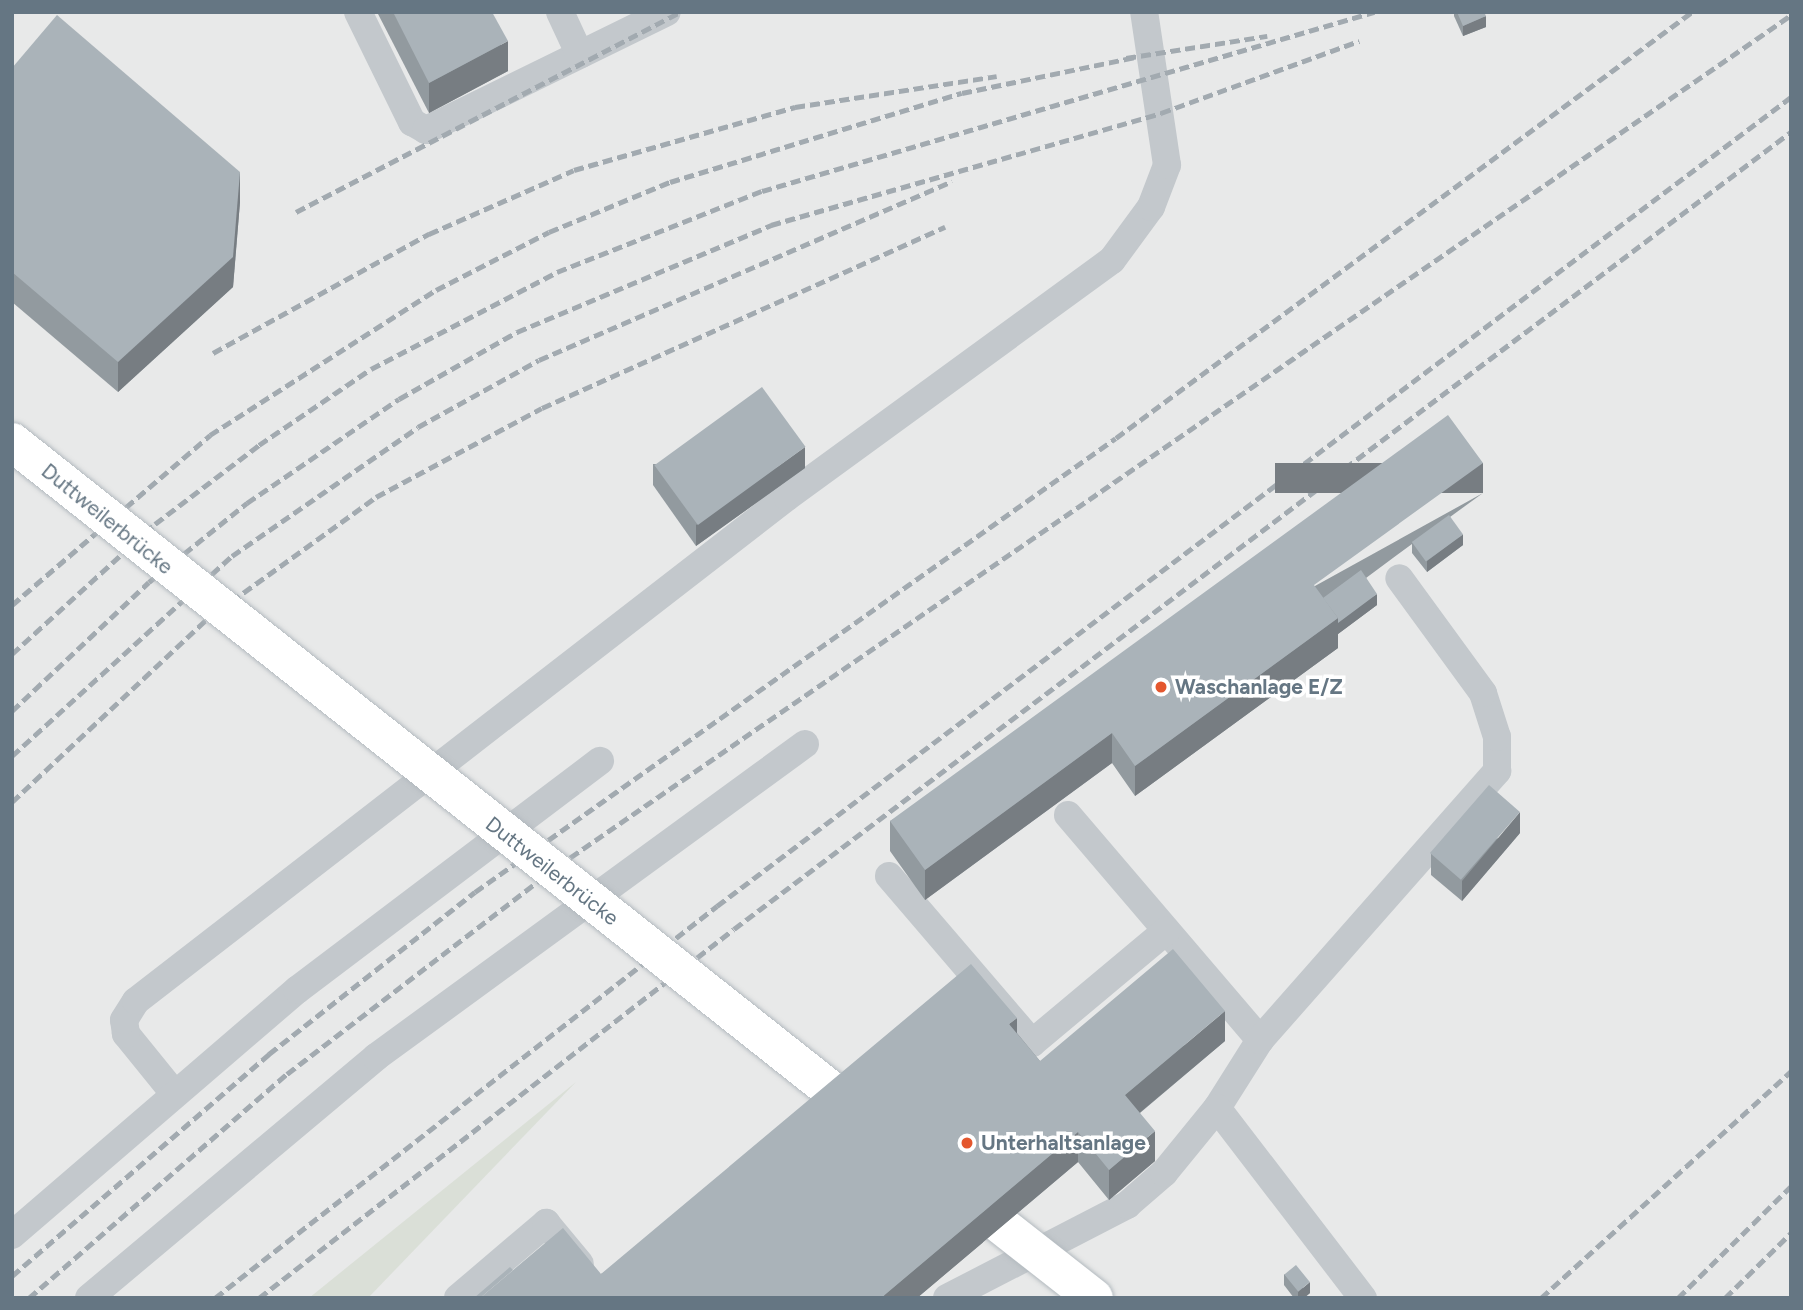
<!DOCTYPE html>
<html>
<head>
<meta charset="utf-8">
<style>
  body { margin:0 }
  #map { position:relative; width:1803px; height:1310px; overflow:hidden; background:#fafaf8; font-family:Figtree,sans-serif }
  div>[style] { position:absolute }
  .built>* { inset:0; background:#e8e9e9; transform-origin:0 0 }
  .green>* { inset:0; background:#dadfd7 }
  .lane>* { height:28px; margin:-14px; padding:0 14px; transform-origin:14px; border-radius:14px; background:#c3c8cc }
  .rail>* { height:5px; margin-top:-2.5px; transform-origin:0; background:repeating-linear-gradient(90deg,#a2aab0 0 10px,transparent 0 15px) }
  .bridges { filter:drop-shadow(0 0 2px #b3babf) drop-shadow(0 0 2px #b3babf) }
  .secondary-bridge>* { height:38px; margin:-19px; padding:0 19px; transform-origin:19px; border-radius:19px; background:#fff }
  .wall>* { inset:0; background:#929a9f }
  .shaded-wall>* { inset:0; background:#777d82; transform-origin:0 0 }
  .building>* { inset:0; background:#aab3b9; transform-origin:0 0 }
  .dots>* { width:19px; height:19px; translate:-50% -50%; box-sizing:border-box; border:4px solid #fff; border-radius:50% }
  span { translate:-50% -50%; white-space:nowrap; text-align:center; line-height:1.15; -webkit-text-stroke:7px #fff; paint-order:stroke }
  .street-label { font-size:21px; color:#657683 }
  .poi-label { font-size:21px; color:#657683; font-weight:700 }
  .left { translate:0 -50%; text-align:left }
  .frame { position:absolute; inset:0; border:14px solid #657683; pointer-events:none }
</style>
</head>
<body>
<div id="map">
  <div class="built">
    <i style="left:12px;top:12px;width:1779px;height:1286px"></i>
  </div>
  <div class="green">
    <i style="clip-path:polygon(576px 1082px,368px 1298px,309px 1298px)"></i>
  </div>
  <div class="lane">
    <i style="left:358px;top:12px;width:123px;rotate:63.9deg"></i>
    <i style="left:412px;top:122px;width:16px;rotate:30deg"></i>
    <i style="left:426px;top:130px;width:268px;rotate:-26.1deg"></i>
    <i style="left:560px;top:12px;width:47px;rotate:65.1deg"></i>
    <i style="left:1068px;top:815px;width:296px;rotate:49.5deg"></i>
    <i style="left:1260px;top:1040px;width:80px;rotate:122.3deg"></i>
    <i style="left:1217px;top:1108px;width:240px;rotate:52.5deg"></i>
    <i style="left:889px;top:876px;width:220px;rotate:49.4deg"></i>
    <i style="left:1032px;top:1043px;width:175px;rotate:-39.9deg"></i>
    <i style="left:1260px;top:1040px;width:359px;rotate:-48.6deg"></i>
    <i style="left:1497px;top:771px;width:34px;rotate:-90deg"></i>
    <i style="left:1497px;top:737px;width:46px;rotate:-107.7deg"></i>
    <i style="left:1483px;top:693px;width:142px;rotate:-126.1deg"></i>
    <i style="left:173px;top:1092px;width:75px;rotate:-129deg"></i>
    <i style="left:126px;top:1034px;width:14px;rotate:-98deg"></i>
    <i style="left:124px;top:1020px;width:22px;rotate:-58deg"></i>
    <i style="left:136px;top:1001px;width:823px;rotate:-37.75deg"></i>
    <i style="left:787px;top:497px;width:402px;rotate:-36.1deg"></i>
    <i style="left:1112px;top:260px;width:66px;rotate:-53.7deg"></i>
    <i style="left:1151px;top:207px;width:45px;rotate:-69.1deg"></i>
    <i style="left:1167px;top:165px;width:155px;rotate:-98.5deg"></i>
    <i style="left:12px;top:1235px;width:376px;rotate:-40.7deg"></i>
    <i style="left:297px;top:990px;width:380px;rotate:-37.1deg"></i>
    <i style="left:89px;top:1298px;width:375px;rotate:-40deg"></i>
    <i style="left:376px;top:1057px;width:531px;rotate:-36.11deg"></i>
    <i style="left:458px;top:1298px;width:116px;rotate:-40.4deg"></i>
    <i style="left:546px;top:1223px;width:53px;rotate:50.3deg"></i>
    <i style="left:947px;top:1298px;width:203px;rotate:-27.3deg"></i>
    <i style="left:1127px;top:1205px;width:49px;rotate:-40.9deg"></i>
    <i style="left:1164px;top:1173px;width:84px;rotate:-50.8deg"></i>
  </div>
  <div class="rail">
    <i style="left:1126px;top:58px;width:143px;rotate:-8.9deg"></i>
    <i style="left:296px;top:212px;width:434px;rotate:-27.5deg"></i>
    <i style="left:213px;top:353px;width:247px;rotate:-28.9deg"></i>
    <i style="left:429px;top:234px;width:158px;rotate:-23.8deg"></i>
    <i style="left:574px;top:170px;width:230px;rotate:-15.9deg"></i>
    <i style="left:795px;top:107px;width:204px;rotate:-8.7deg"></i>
    <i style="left:12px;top:605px;width:261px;rotate:-40.6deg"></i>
    <i style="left:210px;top:435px;width:269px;rotate:-32.7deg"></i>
    <i style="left:436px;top:290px;width:127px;rotate:-27.2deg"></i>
    <i style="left:549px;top:232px;width:131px;rotate:-22.5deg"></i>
    <i style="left:670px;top:182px;width:305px;rotate:-17deg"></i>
    <i style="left:962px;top:93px;width:178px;rotate:-11.7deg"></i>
    <i style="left:12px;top:654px;width:193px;rotate:-42.3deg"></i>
    <i style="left:155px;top:524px;width:131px;rotate:-37.2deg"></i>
    <i style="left:259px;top:445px;width:135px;rotate:-34.2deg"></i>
    <i style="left:371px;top:369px;width:210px;rotate:-27.5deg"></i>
    <i style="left:557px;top:272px;width:220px;rotate:-21.6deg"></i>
    <i style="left:762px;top:191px;width:638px;rotate:-16.3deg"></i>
    <i style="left:12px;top:711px;width:188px;rotate:-43.3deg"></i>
    <i style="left:149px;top:582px;width:126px;rotate:-38.9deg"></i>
    <i style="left:247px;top:503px;width:184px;rotate:-34.4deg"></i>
    <i style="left:399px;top:399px;width:136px;rotate:-29.6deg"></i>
    <i style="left:517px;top:332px;width:276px;rotate:-22.8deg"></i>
    <i style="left:771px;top:225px;width:406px;rotate:-16deg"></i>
    <i style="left:1161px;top:113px;width:211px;rotate:-20deg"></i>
    <i style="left:12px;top:756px;width:297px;rotate:-42.3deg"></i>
    <i style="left:232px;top:556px;width:226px;rotate:-34.7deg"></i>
    <i style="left:418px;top:427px;width:138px;rotate:-29deg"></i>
    <i style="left:539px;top:360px;width:450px;rotate:-23.4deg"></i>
    <i style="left:12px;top:802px;width:267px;rotate:-43.2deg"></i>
    <i style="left:207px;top:619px;width:208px;rotate:-35.8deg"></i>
    <i style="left:376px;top:497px;width:188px;rotate:-28.2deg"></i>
    <i style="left:542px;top:408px;width:442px;rotate:-24.2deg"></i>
    <i style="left:12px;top:1276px;width:340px;rotate:-40.8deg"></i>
    <i style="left:269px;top:1054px;width:262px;rotate:-38.2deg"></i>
    <i style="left:475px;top:892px;width:785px;rotate:-35.31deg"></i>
    <i style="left:1116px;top:438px;width:716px;rotate:-36.49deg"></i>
    <i style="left:29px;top:1298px;width:342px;rotate:-41deg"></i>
    <i style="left:287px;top:1074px;width:342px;rotate:-37.5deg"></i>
    <i style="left:558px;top:866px;width:1498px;rotate:-34.61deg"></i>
    <i style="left:215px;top:1298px;width:637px;rotate:-37.99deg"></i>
    <i style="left:717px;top:906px;width:1345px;rotate:-36.99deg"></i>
    <i style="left:259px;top:1298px;width:601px;rotate:-37.84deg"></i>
    <i style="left:734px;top:929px;width:1324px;rotate:-37.02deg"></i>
    <i style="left:1541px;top:1298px;width:338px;rotate:-42.2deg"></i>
    <i style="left:1678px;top:1298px;width:159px;rotate:-44.7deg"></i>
    <i style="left:1725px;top:1298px;width:93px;rotate:-44.6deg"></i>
  </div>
  <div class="bridges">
    <div class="secondary-bridge">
      <i style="left:12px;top:442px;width:1089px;rotate:38.36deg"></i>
      <i style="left:960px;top:1193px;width:170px;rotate:38.1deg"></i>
    </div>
  </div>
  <div class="wall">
    <i style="clip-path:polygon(377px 12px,492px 12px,508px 71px,429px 113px)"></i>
    <i style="clip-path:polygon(1454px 12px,1484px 12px,1486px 27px,1463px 36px,1454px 16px)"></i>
    <i style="clip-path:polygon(12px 68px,240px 202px,233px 287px,118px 392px,12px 302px)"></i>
    <i style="clip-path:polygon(653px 464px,805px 468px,696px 546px,653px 485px)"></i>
    <i style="clip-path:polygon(1483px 493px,1450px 517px,1463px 545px,1427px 572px,1412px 553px,1412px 544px,1366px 578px,1377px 605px,1338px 634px,1338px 648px,1135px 796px,1112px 763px,925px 900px,890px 851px,890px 821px)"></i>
    <i style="clip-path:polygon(1520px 833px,1462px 901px,1431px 875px,1431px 854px)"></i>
    <i style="clip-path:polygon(1017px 1033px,1040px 1061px,1225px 1041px,1140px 1113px,1155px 1161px,1109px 1200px,1078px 1162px,917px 1298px,513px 1270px,601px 1274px)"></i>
    <i style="clip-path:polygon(1284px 1274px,1310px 1293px,1304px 1298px,1294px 1298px,1284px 1285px)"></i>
  </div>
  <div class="shaded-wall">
    <i style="clip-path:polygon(1486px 16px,1486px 27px,1463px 36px,1463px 26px)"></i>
    <i style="clip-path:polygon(508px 41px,508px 71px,429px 113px,429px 83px)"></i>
    <i style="clip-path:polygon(240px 172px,240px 202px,233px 287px,118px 392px,118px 362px)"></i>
    <i style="clip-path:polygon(805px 447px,805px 468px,696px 546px,696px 525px)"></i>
    <i style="left:1483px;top:463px;width:30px;height:208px;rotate:90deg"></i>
    <i style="clip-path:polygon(1463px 534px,1463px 545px,1427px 572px,1427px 561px)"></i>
    <i style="clip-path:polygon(1377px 594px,1377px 605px,1338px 634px,1338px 648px,1135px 796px,1135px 766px,1338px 618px)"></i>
    <i style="clip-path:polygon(1112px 733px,1112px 763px,925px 900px,925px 870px)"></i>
    <i style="clip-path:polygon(1520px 812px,1520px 833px,1462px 901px,1462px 881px)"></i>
    <i style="clip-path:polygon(1225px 1011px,1225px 1041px,1125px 1125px,1125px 1095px)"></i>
    <i style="clip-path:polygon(1017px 1018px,1017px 1048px,1009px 1024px)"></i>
    <i style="clip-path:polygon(1155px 1131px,1155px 1161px,1109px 1200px,1109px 1170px)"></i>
    <i style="clip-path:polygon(1078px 1132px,1078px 1162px,917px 1298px,881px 1298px)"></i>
    <i style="clip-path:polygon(1310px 1282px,1310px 1293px,1304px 1298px,1298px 1298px,1298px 1292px)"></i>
  </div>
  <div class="building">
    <i style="clip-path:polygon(393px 12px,492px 12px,508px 41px,429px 83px)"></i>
    <i style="clip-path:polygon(1457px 12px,1484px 12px,1486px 16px,1463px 26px)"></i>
    <i style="clip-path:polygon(57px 15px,240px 172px,233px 257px,118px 362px,12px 272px,12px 68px)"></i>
    <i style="left:762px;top:387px;width:74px;height:133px;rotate:54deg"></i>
    <i style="clip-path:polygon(1448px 415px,1483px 463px,1314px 585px,1338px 618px,1135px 766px,1112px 733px,925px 870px,890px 821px)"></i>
    <i style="left:1449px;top:515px;width:24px;height:46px;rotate:54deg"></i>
    <i style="clip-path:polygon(1361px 570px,1377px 594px,1338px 623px,1338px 618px,1323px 598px)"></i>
    <i style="left:1489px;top:785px;width:41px;height:90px;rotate:41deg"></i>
    <i style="clip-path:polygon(1173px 949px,1225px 1011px,1125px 1095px,1155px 1131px,1109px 1170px,1078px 1132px,881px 1298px,480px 1298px,563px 1228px,601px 1274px,971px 964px,1017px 1018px,1009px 1024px,1040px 1061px)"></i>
    <i style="left:1296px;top:1265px;width:22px;height:15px;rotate:51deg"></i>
    <i style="clip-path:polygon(510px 1267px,513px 1270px,480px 1298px,474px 1298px)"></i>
  </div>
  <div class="dots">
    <i style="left:1161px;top:687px;background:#e4572e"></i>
    <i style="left:967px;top:1143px;background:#e4572e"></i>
  </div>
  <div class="street-label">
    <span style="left:107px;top:519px;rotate:39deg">Duttweilerbrücke</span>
    <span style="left:552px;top:871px;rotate:38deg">Duttweilerbrücke</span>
  </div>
  <div class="poi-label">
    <span class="left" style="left:1175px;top:687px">Waschanlage E/Z</span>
    <span class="left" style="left:981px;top:1143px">Unterhaltsanlage</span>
  </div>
  <div class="frame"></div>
</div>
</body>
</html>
